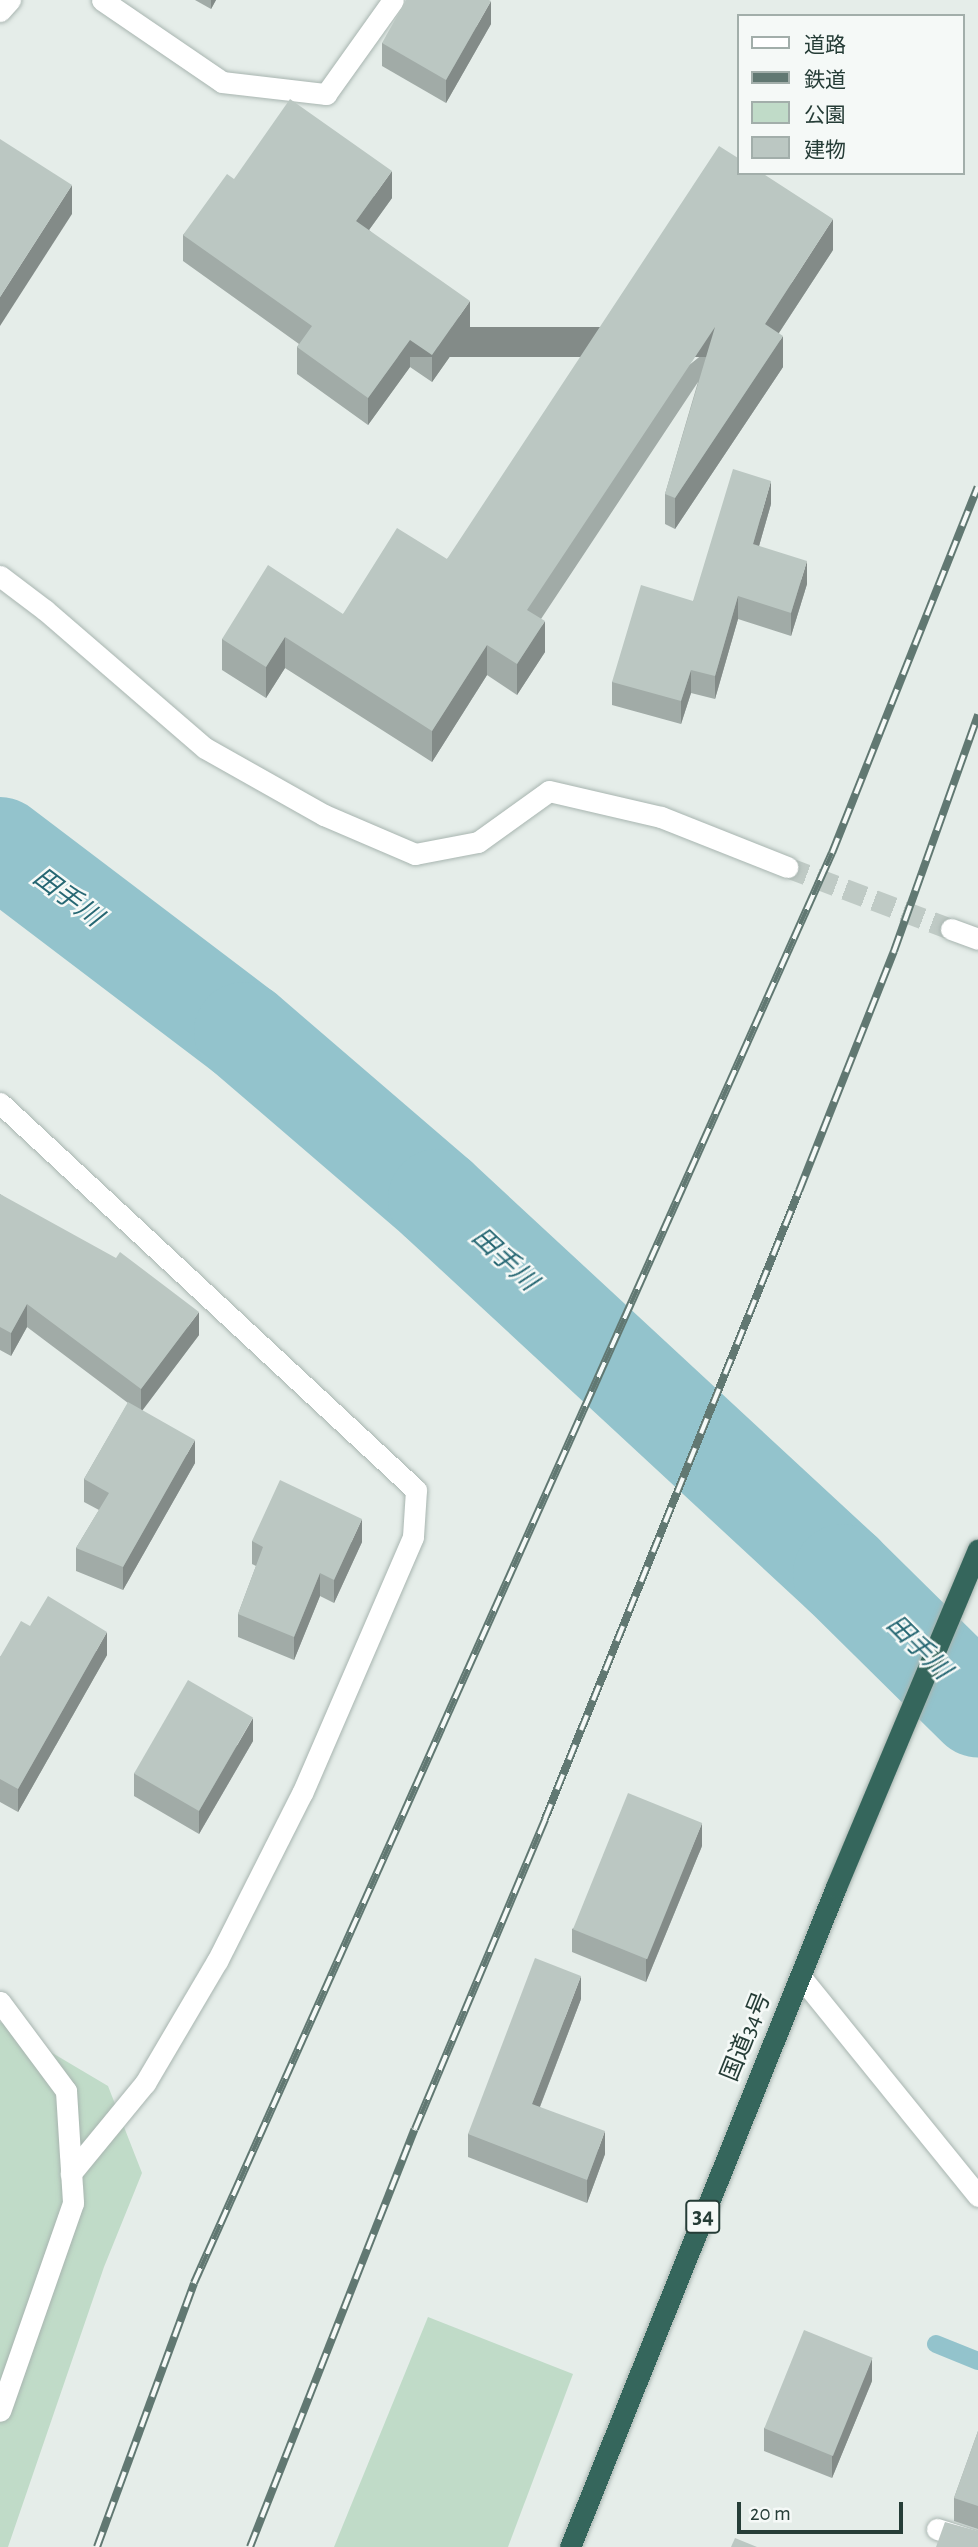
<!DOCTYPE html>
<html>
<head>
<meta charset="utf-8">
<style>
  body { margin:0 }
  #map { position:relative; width:978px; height:2547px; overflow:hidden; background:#e5ede9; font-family:"Alegreya Sans","Noto Sans JP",sans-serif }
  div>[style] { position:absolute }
  .green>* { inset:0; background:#c0dbc8 }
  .stream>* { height:18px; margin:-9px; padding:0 9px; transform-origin:9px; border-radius:9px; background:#93c3cc }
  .river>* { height:100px; margin:-50px; padding:0 50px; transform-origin:50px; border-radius:50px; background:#93c3cc }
  .street-tunnel>* { height:21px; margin-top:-10.5px; transform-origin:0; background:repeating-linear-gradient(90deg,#bfcac5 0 21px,transparent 0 31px) }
  .roads { filter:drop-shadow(0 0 2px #a8b5b0) drop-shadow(0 0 2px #a8b5b0) }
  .street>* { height:21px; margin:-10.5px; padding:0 10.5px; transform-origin:10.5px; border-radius:10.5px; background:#fff }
  .highway>* { height:21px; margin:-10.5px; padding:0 10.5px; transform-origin:10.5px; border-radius:10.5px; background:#35665c }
  .rail>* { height:8px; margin-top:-4px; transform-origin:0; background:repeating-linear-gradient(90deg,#f5f9f7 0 16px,#617872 0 32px); box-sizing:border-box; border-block:2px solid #617872 }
  .wall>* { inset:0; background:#a1aba7 }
  .shaded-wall>* { inset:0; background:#838b88; transform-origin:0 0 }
  .building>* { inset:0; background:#bbc7c2; transform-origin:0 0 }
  span { translate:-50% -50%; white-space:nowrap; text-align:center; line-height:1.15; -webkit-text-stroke:5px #f5f9f7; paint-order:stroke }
  .shield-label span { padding:2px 5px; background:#f5f9f7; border:2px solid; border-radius:5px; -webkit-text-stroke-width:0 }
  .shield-label { font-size:23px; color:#263d37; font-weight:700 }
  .street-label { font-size:24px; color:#263d37 }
  .water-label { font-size:26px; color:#266773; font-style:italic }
  .legend { position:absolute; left:737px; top:14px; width:228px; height:161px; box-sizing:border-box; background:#f5f9f7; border:2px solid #a2aeaa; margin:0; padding:9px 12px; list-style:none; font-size:21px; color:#263d37 }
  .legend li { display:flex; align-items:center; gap:14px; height:35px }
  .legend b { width:35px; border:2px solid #a2aeaa }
  .scale { position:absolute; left:737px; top:2502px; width:166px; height:32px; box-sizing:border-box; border:4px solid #263d37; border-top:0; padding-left:9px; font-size:21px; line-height:24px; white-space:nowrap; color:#263d37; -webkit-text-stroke:5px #f5f9f7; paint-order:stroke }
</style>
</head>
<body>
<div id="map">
  <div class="green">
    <i style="clip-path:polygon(0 2022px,108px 2086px,142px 2173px,104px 2267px,8px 2547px,0 2547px)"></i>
    <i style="clip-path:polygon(428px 2317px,573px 2374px,508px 2547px,334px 2547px)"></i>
  </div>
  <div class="stream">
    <i style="left:936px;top:2344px;width:45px;rotate:22deg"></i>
  </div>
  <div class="river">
    <i style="left:0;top:847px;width:306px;rotate:37.2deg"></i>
    <i style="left:244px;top:1032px;width:256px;rotate:40.7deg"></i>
    <i style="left:438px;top:1199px;width:552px;rotate:42.8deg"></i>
    <i style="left:843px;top:1574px;width:190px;rotate:44.6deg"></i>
  </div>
  <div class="street-tunnel">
    <i style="left:787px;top:867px;width:175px;rotate:20.7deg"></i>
  </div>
  <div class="roads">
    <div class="street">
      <i style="left:102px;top:0;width:145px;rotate:34.3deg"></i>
      <i style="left:222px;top:82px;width:105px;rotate:6.6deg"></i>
      <i style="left:326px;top:94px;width:115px;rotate:-54.5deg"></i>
      <i style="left:0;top:11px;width:15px;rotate:-48deg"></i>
      <i style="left:0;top:576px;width:56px;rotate:37.1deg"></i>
      <i style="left:45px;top:610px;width:211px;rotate:40.8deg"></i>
      <i style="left:205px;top:748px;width:137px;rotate:29.4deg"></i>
      <i style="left:324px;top:815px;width:99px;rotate:23.2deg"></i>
      <i style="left:415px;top:854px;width:64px;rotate:-10.8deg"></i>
      <i style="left:478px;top:842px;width:87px;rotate:-35.7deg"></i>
      <i style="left:549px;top:791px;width:115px;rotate:13.1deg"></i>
      <i style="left:661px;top:817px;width:136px;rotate:21.6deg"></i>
      <i style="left:951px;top:929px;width:29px;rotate:20deg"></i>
      <i style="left:0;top:1103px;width:568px;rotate:42.93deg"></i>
      <i style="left:416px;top:1490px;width:47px;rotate:93.7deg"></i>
      <i style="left:413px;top:1537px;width:279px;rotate:113.4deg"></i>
      <i style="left:302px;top:1793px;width:188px;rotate:116.8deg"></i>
      <i style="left:217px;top:1961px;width:142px;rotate:120.5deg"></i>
      <i style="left:145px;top:2083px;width:117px;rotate:129.4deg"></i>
      <i style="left:800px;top:1976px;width:283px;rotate:51deg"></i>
      <i style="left:0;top:2002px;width:111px;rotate:53.4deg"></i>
      <i style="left:66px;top:2091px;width:112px;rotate:86.4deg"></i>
      <i style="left:73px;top:2203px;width:220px;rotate:109.3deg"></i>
      <i style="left:937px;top:2529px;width:43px;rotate:17.6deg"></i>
    </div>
    <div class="highway">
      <i style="left:570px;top:2547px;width:712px;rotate:-68.05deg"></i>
      <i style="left:836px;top:1887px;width:366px;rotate:-67.2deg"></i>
    </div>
  </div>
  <div class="rail">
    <i style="left:97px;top:2547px;width:281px;rotate:-69.8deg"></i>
    <i style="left:194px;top:2283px;width:1566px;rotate:-65.96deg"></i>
    <i style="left:832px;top:853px;width:394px;rotate:-68.3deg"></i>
    <i style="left:250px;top:2547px;width:449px;rotate:-68.5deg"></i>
    <i style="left:415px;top:2129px;width:336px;rotate:-67.2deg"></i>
    <i style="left:545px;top:1819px;width:677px;rotate:-67.98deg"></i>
    <i style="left:799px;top:1191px;width:258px;rotate:-68.4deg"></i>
    <i style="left:894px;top:951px;width:251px;rotate:-70.4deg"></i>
  </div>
  <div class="wall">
    <i style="clip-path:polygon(195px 0,216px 0,211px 9px)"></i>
    <i style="clip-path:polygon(491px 24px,446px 103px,382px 66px,382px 43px)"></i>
    <i style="clip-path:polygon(234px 179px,392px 198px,369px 230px,470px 328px,432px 382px,410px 367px,368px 425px,297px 374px,297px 347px,299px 344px,183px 261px,183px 235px)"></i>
    <i style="clip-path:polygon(833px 250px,779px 333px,783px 367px,675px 529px,665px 524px,665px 494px,698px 382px,541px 619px,545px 652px,517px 695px,487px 675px,432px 762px,285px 668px,266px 698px,222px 670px,222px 639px,343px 614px,447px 559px)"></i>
    <i style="clip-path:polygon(771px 504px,759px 546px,807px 584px,791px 636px,738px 619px,715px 699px,691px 693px,681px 724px,612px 705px,612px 682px,693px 601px)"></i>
    <i style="clip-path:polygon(0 1194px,199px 1335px,142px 1411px,195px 1463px,123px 1590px,76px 1571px,76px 1548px,99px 1510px,84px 1502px,84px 1479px,128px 1403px,27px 1327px,11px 1356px,0 1350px)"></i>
    <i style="clip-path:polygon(252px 1541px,362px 1542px,334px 1603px,320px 1596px,294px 1660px,238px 1637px,238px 1614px,256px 1566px,252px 1564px)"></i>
    <i style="clip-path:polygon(30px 1626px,107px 1655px,18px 1812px,0 1802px,0 1657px)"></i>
    <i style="clip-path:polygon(253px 1741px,199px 1834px,134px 1796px,134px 1773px)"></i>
    <i style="clip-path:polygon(702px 1846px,646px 1982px,572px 1952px,572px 1929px)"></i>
    <i style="clip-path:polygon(581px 1999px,540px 2107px,605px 2154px,587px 2203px,468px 2157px,468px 2134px)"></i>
    <i style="clip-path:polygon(872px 2381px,832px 2478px,764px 2451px,764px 2428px)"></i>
    <i style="clip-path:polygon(978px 2431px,978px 2529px,954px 2521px,954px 2498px)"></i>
  </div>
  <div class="shaded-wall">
    <i style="clip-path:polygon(211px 0,216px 0,211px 9px)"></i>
    <i style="clip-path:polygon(491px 1px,491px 24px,446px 103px,446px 80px)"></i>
    <i style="clip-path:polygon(392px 171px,392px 198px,356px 248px,356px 221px)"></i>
    <i style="clip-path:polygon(72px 185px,72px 214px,0 326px,0 297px)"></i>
    <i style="clip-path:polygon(833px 219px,833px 250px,765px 354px,765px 324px)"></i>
    <i style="clip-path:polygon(470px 301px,470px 328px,432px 382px,432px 355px)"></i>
    <i style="left:715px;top:327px;width:30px;height:340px;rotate:90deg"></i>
    <i style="clip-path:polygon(783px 336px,783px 367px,675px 529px,675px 498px)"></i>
    <i style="clip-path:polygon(410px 340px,410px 367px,368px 425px,368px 398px)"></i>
    <i style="clip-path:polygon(771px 481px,771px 504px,753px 567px,753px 544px)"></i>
    <i style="clip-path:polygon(807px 561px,807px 584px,791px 636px,791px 613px)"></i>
    <i style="clip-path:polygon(738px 596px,738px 619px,715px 699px,715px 676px)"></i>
    <i style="clip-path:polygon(545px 621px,545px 652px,517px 695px,517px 664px)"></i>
    <i style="clip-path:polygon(285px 637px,285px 668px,266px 698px,266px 667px)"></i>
    <i style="clip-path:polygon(487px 645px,487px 675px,432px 762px,432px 731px)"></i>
    <i style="clip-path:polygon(691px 670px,691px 693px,681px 724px,681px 701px)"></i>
    <i style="clip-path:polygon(27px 1304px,27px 1327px,11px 1356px,11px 1333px)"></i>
    <i style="clip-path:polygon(199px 1312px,199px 1335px,141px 1412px,141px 1389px)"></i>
    <i style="clip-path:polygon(195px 1440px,195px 1463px,123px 1590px,123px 1567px)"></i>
    <i style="clip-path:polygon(362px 1519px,362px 1542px,334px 1603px,334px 1580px)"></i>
    <i style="clip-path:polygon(320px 1573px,320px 1596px,294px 1660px,294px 1637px)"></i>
    <i style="clip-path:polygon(107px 1632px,107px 1655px,18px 1812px,18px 1789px)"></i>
    <i style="clip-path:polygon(253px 1718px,253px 1741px,199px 1834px,199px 1811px)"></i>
    <i style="clip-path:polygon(702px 1823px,702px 1846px,646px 1982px,646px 1959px)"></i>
    <i style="clip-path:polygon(581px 1976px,581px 1999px,532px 2127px,532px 2104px)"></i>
    <i style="clip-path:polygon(605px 2131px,605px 2154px,587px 2203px,587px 2180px)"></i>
    <i style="clip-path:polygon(872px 2358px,872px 2381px,832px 2478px,832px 2455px)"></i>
  </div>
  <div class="building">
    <i style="clip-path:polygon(406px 0,489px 0,491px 1px,446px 80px,382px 43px)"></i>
    <i style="clip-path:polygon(290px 99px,392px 171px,356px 221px,470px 301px,432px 355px,410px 340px,368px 398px,297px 347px,312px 326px,183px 235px,227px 174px,234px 179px)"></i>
    <i style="clip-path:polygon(0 139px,72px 185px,0 297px)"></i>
    <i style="clip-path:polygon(719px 146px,738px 158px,738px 173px,762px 173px,833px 219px,765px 324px,783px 336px,675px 498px,665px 494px,715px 327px,527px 610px,545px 621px,517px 664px,487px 645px,432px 731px,285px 637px,266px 667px,222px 639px,268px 565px,343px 614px,397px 528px,447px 559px)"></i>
    <i style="clip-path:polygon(733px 469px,771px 481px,753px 544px,807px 561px,791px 613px,738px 596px,715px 676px,691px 670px,681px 701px,612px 682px,641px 585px,693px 601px)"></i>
    <i style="clip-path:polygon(0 1194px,116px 1258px,120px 1252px,199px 1312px,141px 1389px,27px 1304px,11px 1333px,0 1327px)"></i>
    <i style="clip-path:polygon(128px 1402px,195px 1440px,123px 1567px,76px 1548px,109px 1493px,84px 1479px)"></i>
    <i style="clip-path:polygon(280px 1480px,362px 1519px,334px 1580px,320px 1573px,294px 1637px,238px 1614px,263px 1547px,252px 1541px)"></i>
    <i style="clip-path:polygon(48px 1596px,107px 1632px,18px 1789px,0 1779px,0 1657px,21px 1621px,30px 1626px)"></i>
    <i style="left:188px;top:1680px;width:75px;height:108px;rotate:30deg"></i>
    <i style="left:628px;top:1793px;width:80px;height:147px;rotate:22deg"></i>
    <i style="clip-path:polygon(535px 1958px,581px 1976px,532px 2104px,605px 2131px,587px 2180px,468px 2134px)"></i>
    <i style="left:804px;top:2330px;width:74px;height:106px;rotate:22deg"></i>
    <i style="clip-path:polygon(978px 2431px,978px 2506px,954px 2498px)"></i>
    <i style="clip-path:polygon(945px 2522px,978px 2531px,978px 2547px,936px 2547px)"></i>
    <i style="clip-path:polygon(735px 2538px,757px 2547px,731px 2547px)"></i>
  </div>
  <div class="shield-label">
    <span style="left:703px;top:2217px">34</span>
  </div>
  <div class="street-label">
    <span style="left:747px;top:2037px;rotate:-68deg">国道34号</span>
  </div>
  <div class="water-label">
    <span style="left:67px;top:898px;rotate:37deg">田手川</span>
    <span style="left:504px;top:1260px;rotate:43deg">田手川</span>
    <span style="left:918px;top:1648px;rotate:45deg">田手川</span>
  </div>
  <ul class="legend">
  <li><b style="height:9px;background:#fff"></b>道路</li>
  <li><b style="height:9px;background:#617872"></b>鉄道</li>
  <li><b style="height:19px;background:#c0dbc8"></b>公園</li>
  <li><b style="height:19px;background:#bbc7c2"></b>建物</li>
  </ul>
  <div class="scale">20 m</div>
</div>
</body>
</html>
